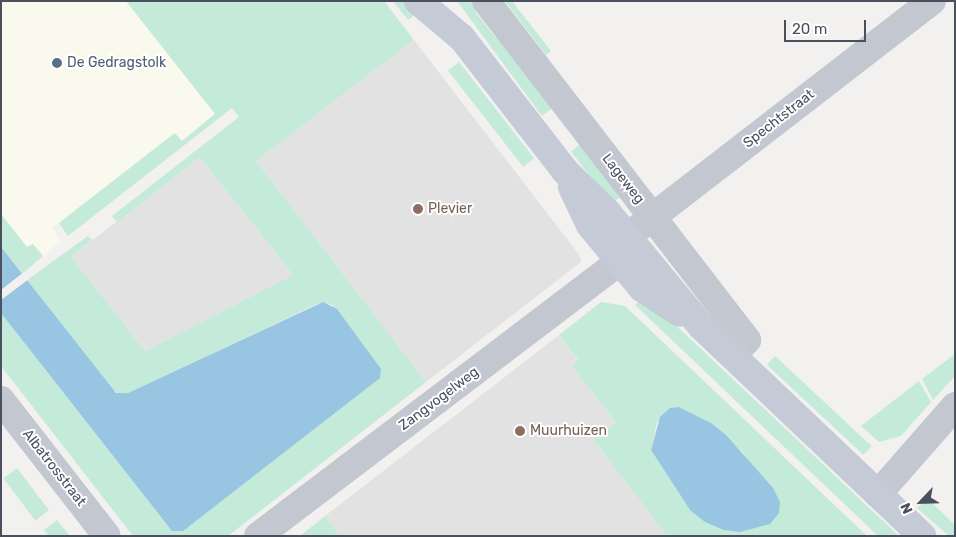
<!DOCTYPE html>
<html>
<head>
<meta charset="utf-8">
<style>
  body { margin:0 }
  #map { position:relative; width:956px; height:537px; overflow:hidden; background:#f2f1f0; font-family:Rubik,sans-serif }
  div>[style] { position:absolute }
  .commercial>* { inset:0; background:#faf9ed }
  .education>* { inset:0; background:#e3e2e2 }
  .green>* { inset:0; background:#c4eada; transform-origin:0 0 }
  .water>* { inset:0; background:#97c5e2 }
  .pier>* { inset:0; background:#f2f1f0 }
  .street>* { height:28px; margin:-14px; padding:0 14px; transform-origin:14px; border-radius:14px; background:#c3c8d0 }
  .secondary>* { height:28px; margin:-14px; padding:0 14px; transform-origin:14px; border-radius:14px; background:#c5cbd6 }
  .dots>* { width:14px; height:14px; translate:-50% -50%; box-sizing:border-box; border:2px solid #fff; border-radius:50% }
  span { translate:-50% -50%; white-space:nowrap; text-align:center; line-height:1.15; -webkit-text-stroke:4px #fff; paint-order:stroke }
  .service-label { font-size:14px; color:#4e5e75 }
  .left { translate:0 -50%; text-align:left }
  .street-label { font-size:14px; color:#4a505c }
  .education-label { font-size:14px; color:#785e54 }
  .frame { position:absolute; inset:0; border:2px solid #4a505c; pointer-events:none }
  .north { position:absolute; left:896px; top:477px; width:50px; height:50px; -webkit-text-stroke:4px #fff; paint-order:stroke; rotate:246deg; font-size:14px; font-weight:700; line-height:20px; text-align:center; color:#4a505c }
  .north::after { content:''; display:block; margin:auto; width:18px; height:22px; background:#4a505c; clip-path:polygon(50% 0,100% 100%,50% 72%,0 100%) }
  .scale { position:absolute; left:784px; top:20px; width:82px; height:22px; box-sizing:border-box; border:2px solid #4a505c; border-top:0; padding-left:6px; font-size:15px; line-height:18px; white-space:nowrap; color:#4a505c; -webkit-text-stroke:4px #fff; paint-order:stroke }
</style>
</head>
<body>
<div id="map">
  <div class="commercial">
    <i style="clip-path:polygon(1px 1px,126px 1px,215px 114px,181px 141px,174px 133px,52px 228px,61px 241px,43px 256px,33px 244px,27px 247px,1px 214px)"></i>
  </div>
  <div class="education">
    <i style="clip-path:polygon(414px 40px,580px 256px,581px 262px,426px 382px,256px 161px)"></i>
    <i style="clip-path:polygon(200px 157px,293px 275px,145px 351px,71px 257px)"></i>
    <i style="clip-path:polygon(559px 335px,578px 361px,572px 366px,616px 422px,593px 439px,667px 536px,340px 536px,325px 516px)"></i>
  </div>
  <div class="green">
    <i style="clip-path:polygon(126px 1px,384px 1px,414px 40px,256px 161px,426px 382px,228px 536px,133px 536px,1px 366px,1px 313px,172px 531px,333px 305px,319px 303px,128px 393px,118px 393px,110px 388px,27px 280px,88px 236px,92px 240px,71px 257px,145px 351px,293px 275px,200px 157px,117px 222px,112px 216px,239px 117px,232px 108px,68px 236px,59px 223px,175px 133px,182px 141px,215px 114px)"></i>
    <i style="clip-path:polygon(393px 1px,410px 1px,418px 12px,408px 20px)"></i>
    <i style="clip-path:polygon(457px 1px,472px 1px,478px 9px,475px 11px,495px 37px,499px 35px,554px 107px,542px 116px)"></i>
    <i style="clip-path:polygon(505px 1px,512px 1px,551px 51px,546px 55px)"></i>
    <i style="left:459px;top:62px;width:122px;height:14px;rotate:52deg"></i>
    <i style="left:582px;top:143px;width:66px;height:14px;rotate:52deg"></i>
    <i style="clip-path:polygon(1px 214px,27px 247px,33px 244px,43px 256px,22px 274px,1px 247px)"></i>
    <i style="clip-path:polygon(640px 300px,681px 330px,899px 536px,878px 536px,635px 305px)"></i>
    <i style="clip-path:polygon(evenodd,601px 302px,625px 306px,867px 536px,667px 536px,593px 439px,616px 422px,572px 366px,578px 360px,559px 335px,601px 302px,679px 407px,711px 423px,746px 456px,690px 510px,651px 450px,657px 422px,679px 407px)"></i>
    <i style="clip-path:polygon(955px 354px,955px 376px,933px 400px,922px 379px)"></i>
    <i style="left:775px;top:356px;width:132px;height:12px;rotate:43deg"></i>
    <i style="clip-path:polygon(919px 381px,931px 402px,901px 436px,879px 442px,861px 426px)"></i>
    <i style="left:17px;top:468px;width:53px;height:17px;rotate:53deg"></i>
    <i style="clip-path:polygon(927px 498px,955px 525px,955px 536px,949px 536px,917px 508px)"></i>
    <i style="clip-path:polygon(325px 516px,340px 536px,300px 536px)"></i>
    <i style="clip-path:polygon(57px 520px,70px 536px,49px 536px,44px 530px)"></i>
  </div>
  <div class="water">
    <i style="clip-path:polygon(1px 247px,116px 393px,128px 393px,323px 302px,337px 309px,381px 369px,380px 378px,183px 531px,172px 531px,1px 313px)"></i>
    <i style="clip-path:polygon(679px 407px,711px 423px,726px 435px,773px 488px,780px 502px,779px 513px,770px 524px,740px 532px,724px 530px,705px 522px,690px 510px,651px 450px,660px 417px,670px 408px)"></i>
  </div>
  <div class="pier">
    <i style="clip-path:polygon(24px 272px,29px 279px,1px 300px,1px 290px)"></i>
  </div>
  <div class="street">
    <i style="left:486px;top:1px;width:428px;rotate:52.4deg"></i>
    <i style="left:747px;top:340px;width:21px;rotate:133deg"></i>
    <i style="left:1px;top:400px;width:172px;rotate:52.1deg"></i>
    <i style="left:878px;top:494px;width:117px;rotate:-48.8deg"></i>
    <i style="left:258px;top:536px;width:445px;rotate:-37.2deg"></i>
    <i style="left:613px;top:267px;width:40px;rotate:-60.3deg"></i>
    <i style="left:633px;top:232px;width:378px;rotate:-37.7deg"></i>
  </div>
  <div class="secondary">
    <i style="left:418px;top:1px;width:57px;rotate:40.1deg"></i>
    <i style="left:462px;top:38px;width:168px;rotate:52.2deg"></i>
    <i style="left:565px;top:171px;width:59px;rotate:44.3deg"></i>
    <i style="left:607px;top:212px;width:148px;rotate:50.5deg"></i>
    <i style="left:701px;top:326px;width:305px;rotate:43.5deg"></i>
    <i style="left:572px;top:187px;width:42px;rotate:64.7deg"></i>
    <i style="left:590px;top:225px;width:82px;rotate:50.5deg"></i>
    <i style="left:642px;top:288px;width:45px;rotate:33.3deg"></i>
  </div>
  <div class="dots">
    <i style="left:57px;top:63px;background:#5c6f8a"></i>
    <i style="left:418px;top:209px;background:#8d6e63"></i>
    <i style="left:520px;top:431px;background:#8d6e63"></i>
  </div>
  <div class="service-label">
    <span class="left" style="left:67px;top:63px">De Gedragstolk</span>
  </div>
  <div class="street-label">
    <span style="left:779px;top:119px;rotate:-38deg">Spechtstraat</span>
    <span style="left:623px;top:179px;rotate:52deg">Lageweg</span>
    <span style="left:439px;top:399px;rotate:-37deg">Zangvogelweg</span>
    <span style="left:54px;top:468px;rotate:52deg">Albatrosstraat</span>
  </div>
  <div class="education-label">
    <span class="left" style="left:428px;top:209px">Plevier</span>
    <span class="left" style="left:530px;top:431px">Muurhuizen</span>
  </div>
  <div class="frame"></div>
  <div class="north">N</div>
  <div class="scale">20 m</div>
</div>
</body>
</html>
